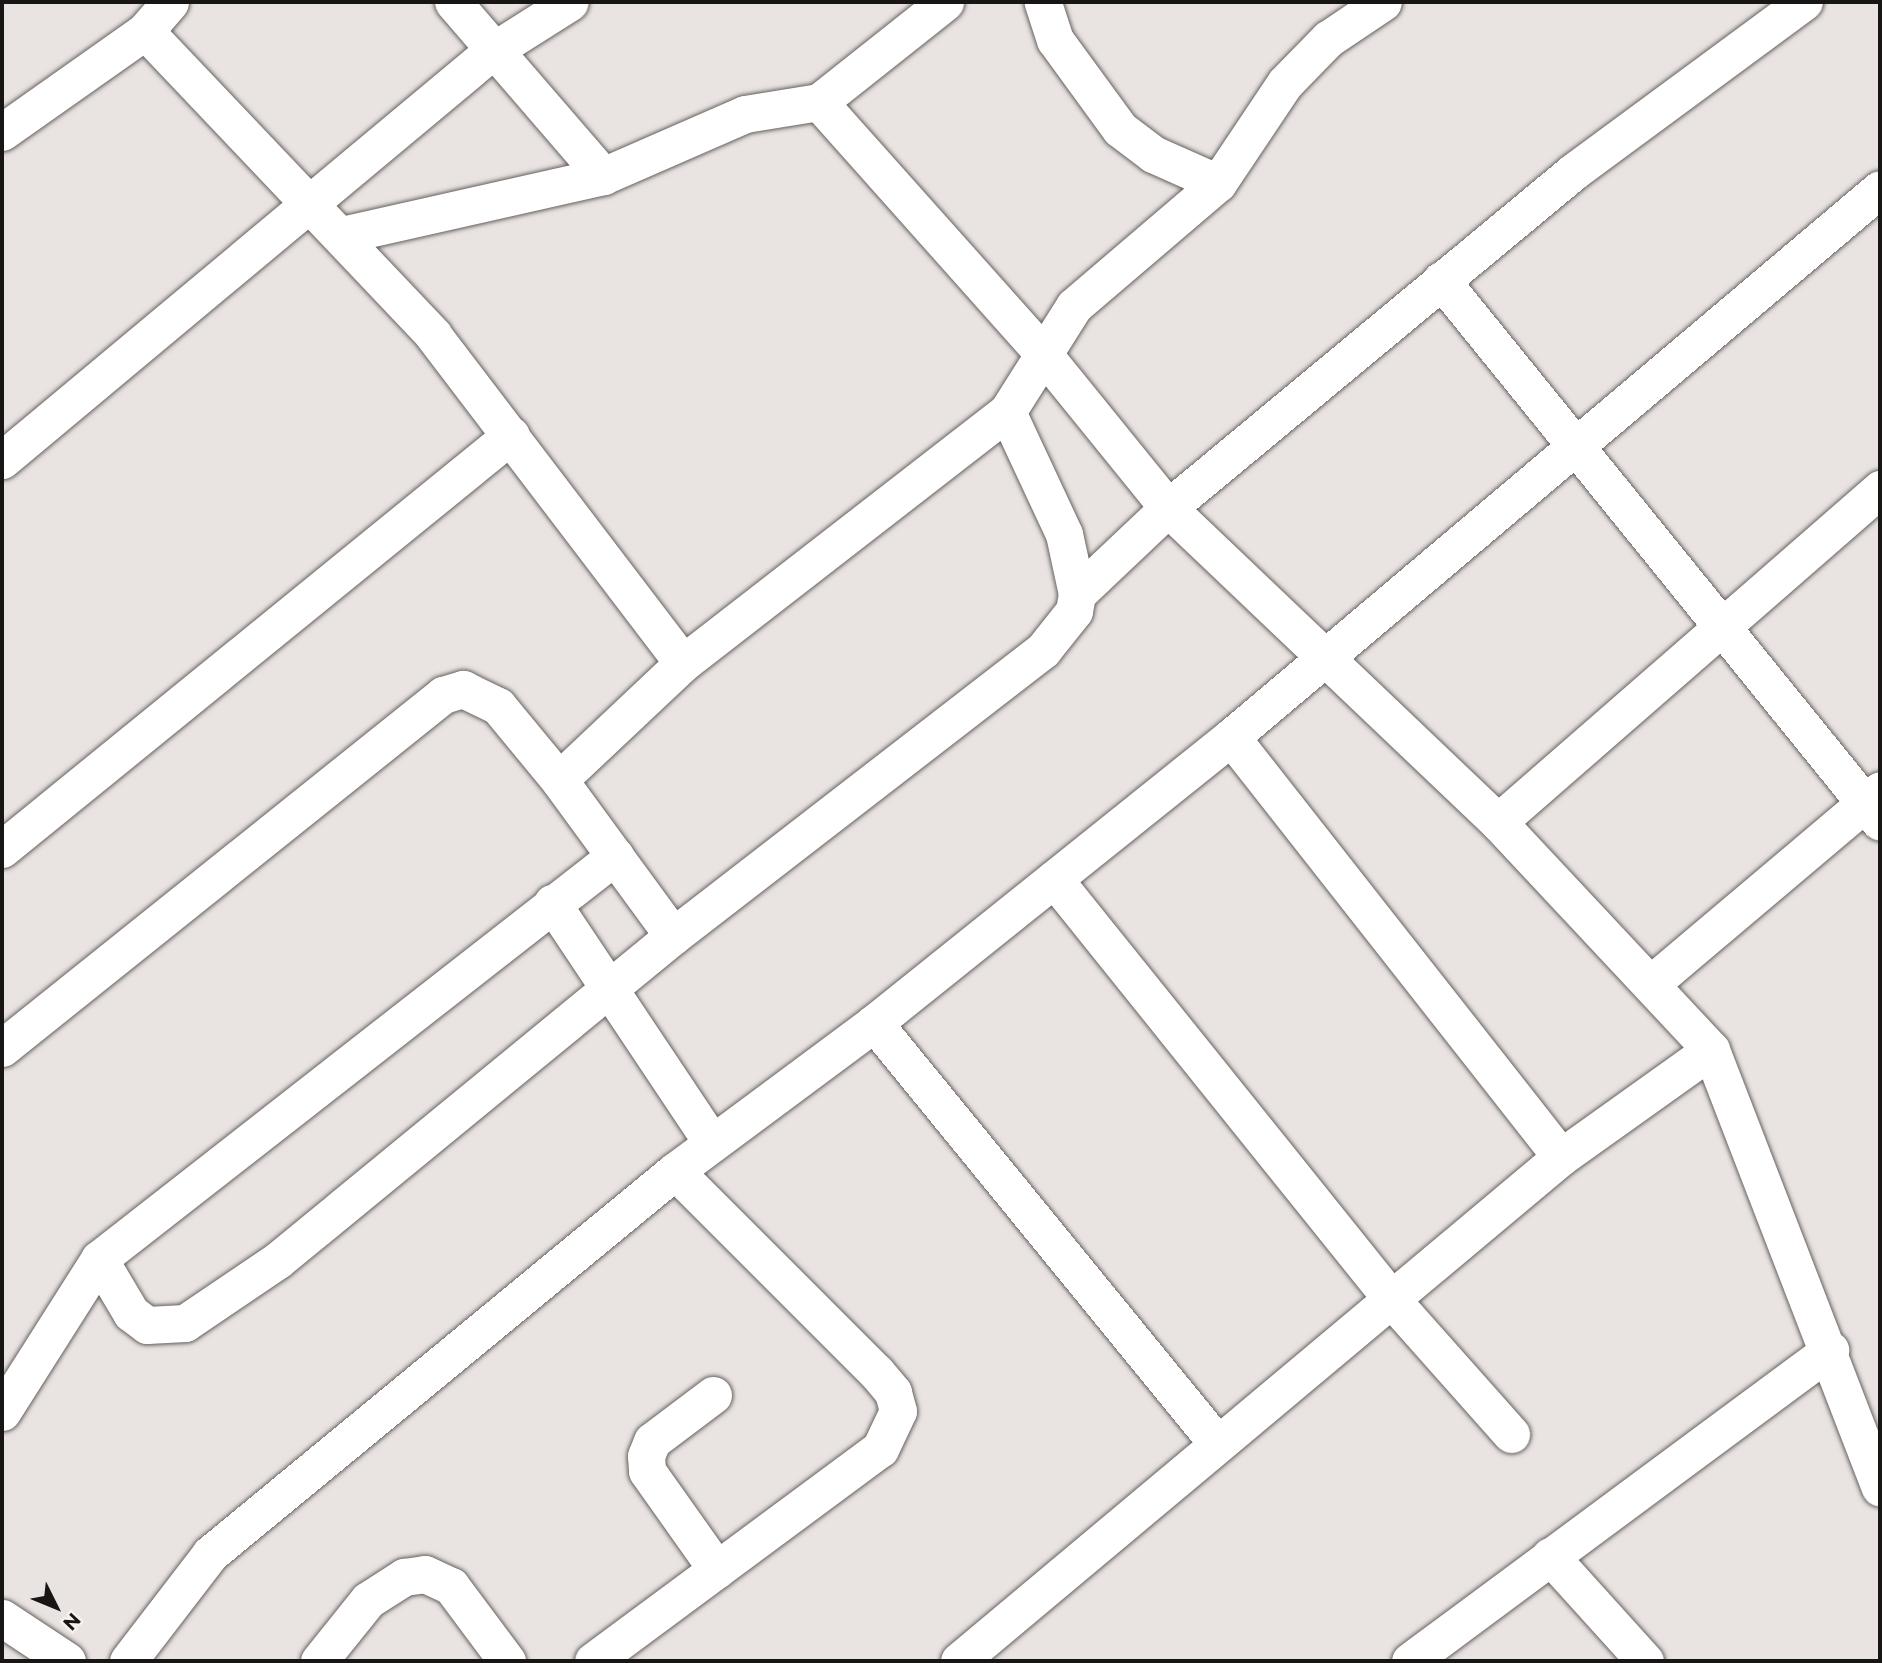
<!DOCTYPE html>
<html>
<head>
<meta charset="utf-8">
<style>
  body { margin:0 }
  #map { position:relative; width:1882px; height:1663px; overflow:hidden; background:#e9e3e1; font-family:Montserrat,sans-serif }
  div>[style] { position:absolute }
  .roads { filter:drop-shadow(0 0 2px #66615e) drop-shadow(0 0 2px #66615e) }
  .minor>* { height:37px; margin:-18.5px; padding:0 18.5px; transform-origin:18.5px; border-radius:18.5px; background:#fff }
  span { translate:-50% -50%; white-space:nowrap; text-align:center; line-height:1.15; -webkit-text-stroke:5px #f7f1ee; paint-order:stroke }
  .frame { position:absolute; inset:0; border:4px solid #181615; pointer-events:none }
  .north { position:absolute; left:21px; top:1572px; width:70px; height:70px; -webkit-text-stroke:5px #f7f1ee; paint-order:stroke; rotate:133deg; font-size:19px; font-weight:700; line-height:28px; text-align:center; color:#181615 }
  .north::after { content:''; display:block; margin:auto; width:24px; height:32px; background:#181615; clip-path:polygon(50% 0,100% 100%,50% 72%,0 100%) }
</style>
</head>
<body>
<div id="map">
  <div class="roads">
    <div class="minor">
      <i style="left:453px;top:2px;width:230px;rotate:49.2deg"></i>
      <i style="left:145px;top:31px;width:419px;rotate:46.5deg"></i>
      <i style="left:433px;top:335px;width:412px;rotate:52.7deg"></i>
      <i style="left:683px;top:663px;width:170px;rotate:136.7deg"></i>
      <i style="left:559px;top:780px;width:193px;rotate:53.8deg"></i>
      <i style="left:819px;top:102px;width:340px;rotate:48.3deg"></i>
      <i style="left:1045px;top:356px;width:196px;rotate:51deg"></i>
      <i style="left:1168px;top:508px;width:456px;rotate:43.6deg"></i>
      <i style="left:1498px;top:822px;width:312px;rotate:46.9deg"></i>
      <i style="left:1711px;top:1050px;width:469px;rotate:68.9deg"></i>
      <i style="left:2px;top:132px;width:175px;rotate:-35.2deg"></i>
      <i style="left:145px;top:31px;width:38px;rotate:-49deg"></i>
      <i style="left:1218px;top:183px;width:120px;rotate:-56.2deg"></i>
      <i style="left:1285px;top:83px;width:62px;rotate:-45.7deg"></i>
      <i style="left:1328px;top:39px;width:66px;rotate:-33.9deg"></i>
      <i style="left:342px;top:235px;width:268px;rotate:-12.7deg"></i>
      <i style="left:603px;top:176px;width:155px;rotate:-23.6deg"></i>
      <i style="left:745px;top:114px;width:75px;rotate:-9.2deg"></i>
      <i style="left:819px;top:102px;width:161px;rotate:-38.4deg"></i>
      <i style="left:1441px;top:280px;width:697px;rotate:50.99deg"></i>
      <i style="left:2px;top:460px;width:637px;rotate:-39.84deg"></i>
      <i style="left:491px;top:52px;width:93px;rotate:-32.3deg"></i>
      <i style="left:1077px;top:594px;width:125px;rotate:-43.4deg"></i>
      <i style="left:1168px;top:508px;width:526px;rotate:-39.68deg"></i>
      <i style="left:1573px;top:172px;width:287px;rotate:-36.4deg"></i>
      <i style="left:683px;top:663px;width:410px;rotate:-37.8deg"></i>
      <i style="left:1231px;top:737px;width:534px;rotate:51.84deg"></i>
      <i style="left:1498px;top:822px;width:507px;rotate:-41.08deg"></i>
      <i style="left:2px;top:849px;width:656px;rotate:-39.12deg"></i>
      <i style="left:1054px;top:879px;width:541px;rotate:51.22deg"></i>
      <i style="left:1393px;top:1301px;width:178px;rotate:48.4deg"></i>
      <i style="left:552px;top:903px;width:288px;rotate:56.3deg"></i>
      <i style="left:1653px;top:982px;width:297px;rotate:-40.2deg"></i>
      <i style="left:874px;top:1023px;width:541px;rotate:50.78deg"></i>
      <i style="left:2px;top:1048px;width:565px;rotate:-38.68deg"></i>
      <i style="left:443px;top:695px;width:21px;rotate:-17deg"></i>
      <i style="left:463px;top:689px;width:39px;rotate:26deg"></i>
      <i style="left:498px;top:706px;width:96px;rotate:50.5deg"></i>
      <i style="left:99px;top:1259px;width:63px;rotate:59.3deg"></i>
      <i style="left:131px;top:1313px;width:20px;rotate:37deg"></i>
      <i style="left:147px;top:1325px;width:38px;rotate:-3deg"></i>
      <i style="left:185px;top:1323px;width:112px;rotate:-34.1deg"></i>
      <i style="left:278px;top:1260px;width:511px;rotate:-39.36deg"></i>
      <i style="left:673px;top:936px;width:468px;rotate:-37.7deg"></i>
      <i style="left:1043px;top:650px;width:50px;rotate:-51.5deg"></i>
      <i style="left:1074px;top:611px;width:17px;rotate:-80deg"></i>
      <i style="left:1077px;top:594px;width:61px;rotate:-102.2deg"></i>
      <i style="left:1064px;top:534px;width:135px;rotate:-115deg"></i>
      <i style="left:1007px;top:412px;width:125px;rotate:-57.7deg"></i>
      <i style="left:1074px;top:306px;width:189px;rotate:-40.5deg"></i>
      <i style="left:1218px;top:183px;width:71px;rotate:-156deg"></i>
      <i style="left:1153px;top:154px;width:41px;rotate:-142.9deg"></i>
      <i style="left:1120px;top:129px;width:110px;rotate:-126.1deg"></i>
      <i style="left:1055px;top:40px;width:40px;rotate:-108deg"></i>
      <i style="left:713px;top:1395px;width:76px;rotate:143deg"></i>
      <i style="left:652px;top:1441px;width:16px;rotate:112deg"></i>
      <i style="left:646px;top:1456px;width:15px;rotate:86deg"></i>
      <i style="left:647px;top:1471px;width:121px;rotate:54.7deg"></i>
      <i style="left:2px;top:1412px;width:181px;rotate:-57.6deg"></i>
      <i style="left:99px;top:1259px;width:655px;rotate:-37.99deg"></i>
      <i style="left:1550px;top:1556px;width:142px;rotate:47.9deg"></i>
      <i style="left:2px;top:1618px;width:78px;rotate:33.5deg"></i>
      <i style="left:128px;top:1661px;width:135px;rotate:-52.5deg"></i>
      <i style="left:210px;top:1554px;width:602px;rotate:-39.48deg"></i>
      <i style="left:675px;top:1171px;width:248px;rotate:-36.6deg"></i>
      <i style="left:874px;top:1023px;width:457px;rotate:-38.7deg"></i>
      <i style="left:1231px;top:737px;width:849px;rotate:-40.18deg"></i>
      <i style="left:319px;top:1661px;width:78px;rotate:-51.2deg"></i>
      <i style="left:368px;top:1600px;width:43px;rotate:-32.6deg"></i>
      <i style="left:404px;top:1577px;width:21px;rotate:-8deg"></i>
      <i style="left:425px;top:1574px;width:29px;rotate:25deg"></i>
      <i style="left:451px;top:1586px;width:94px;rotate:53.3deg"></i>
      <i style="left:593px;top:1661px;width:357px;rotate:-36.5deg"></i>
      <i style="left:880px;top:1449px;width:42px;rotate:-64.7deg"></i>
      <i style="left:898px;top:1411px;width:20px;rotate:-105deg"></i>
      <i style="left:893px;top:1392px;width:26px;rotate:-130deg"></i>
      <i style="left:876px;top:1372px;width:284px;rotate:-135deg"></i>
      <i style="left:959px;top:1661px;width:785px;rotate:-39.94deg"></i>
      <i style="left:1561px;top:1157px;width:184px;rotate:-35.5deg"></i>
      <i style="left:1410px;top:1661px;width:523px;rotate:-36.52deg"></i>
    </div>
  </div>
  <div class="frame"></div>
  <div class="north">N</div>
</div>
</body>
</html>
